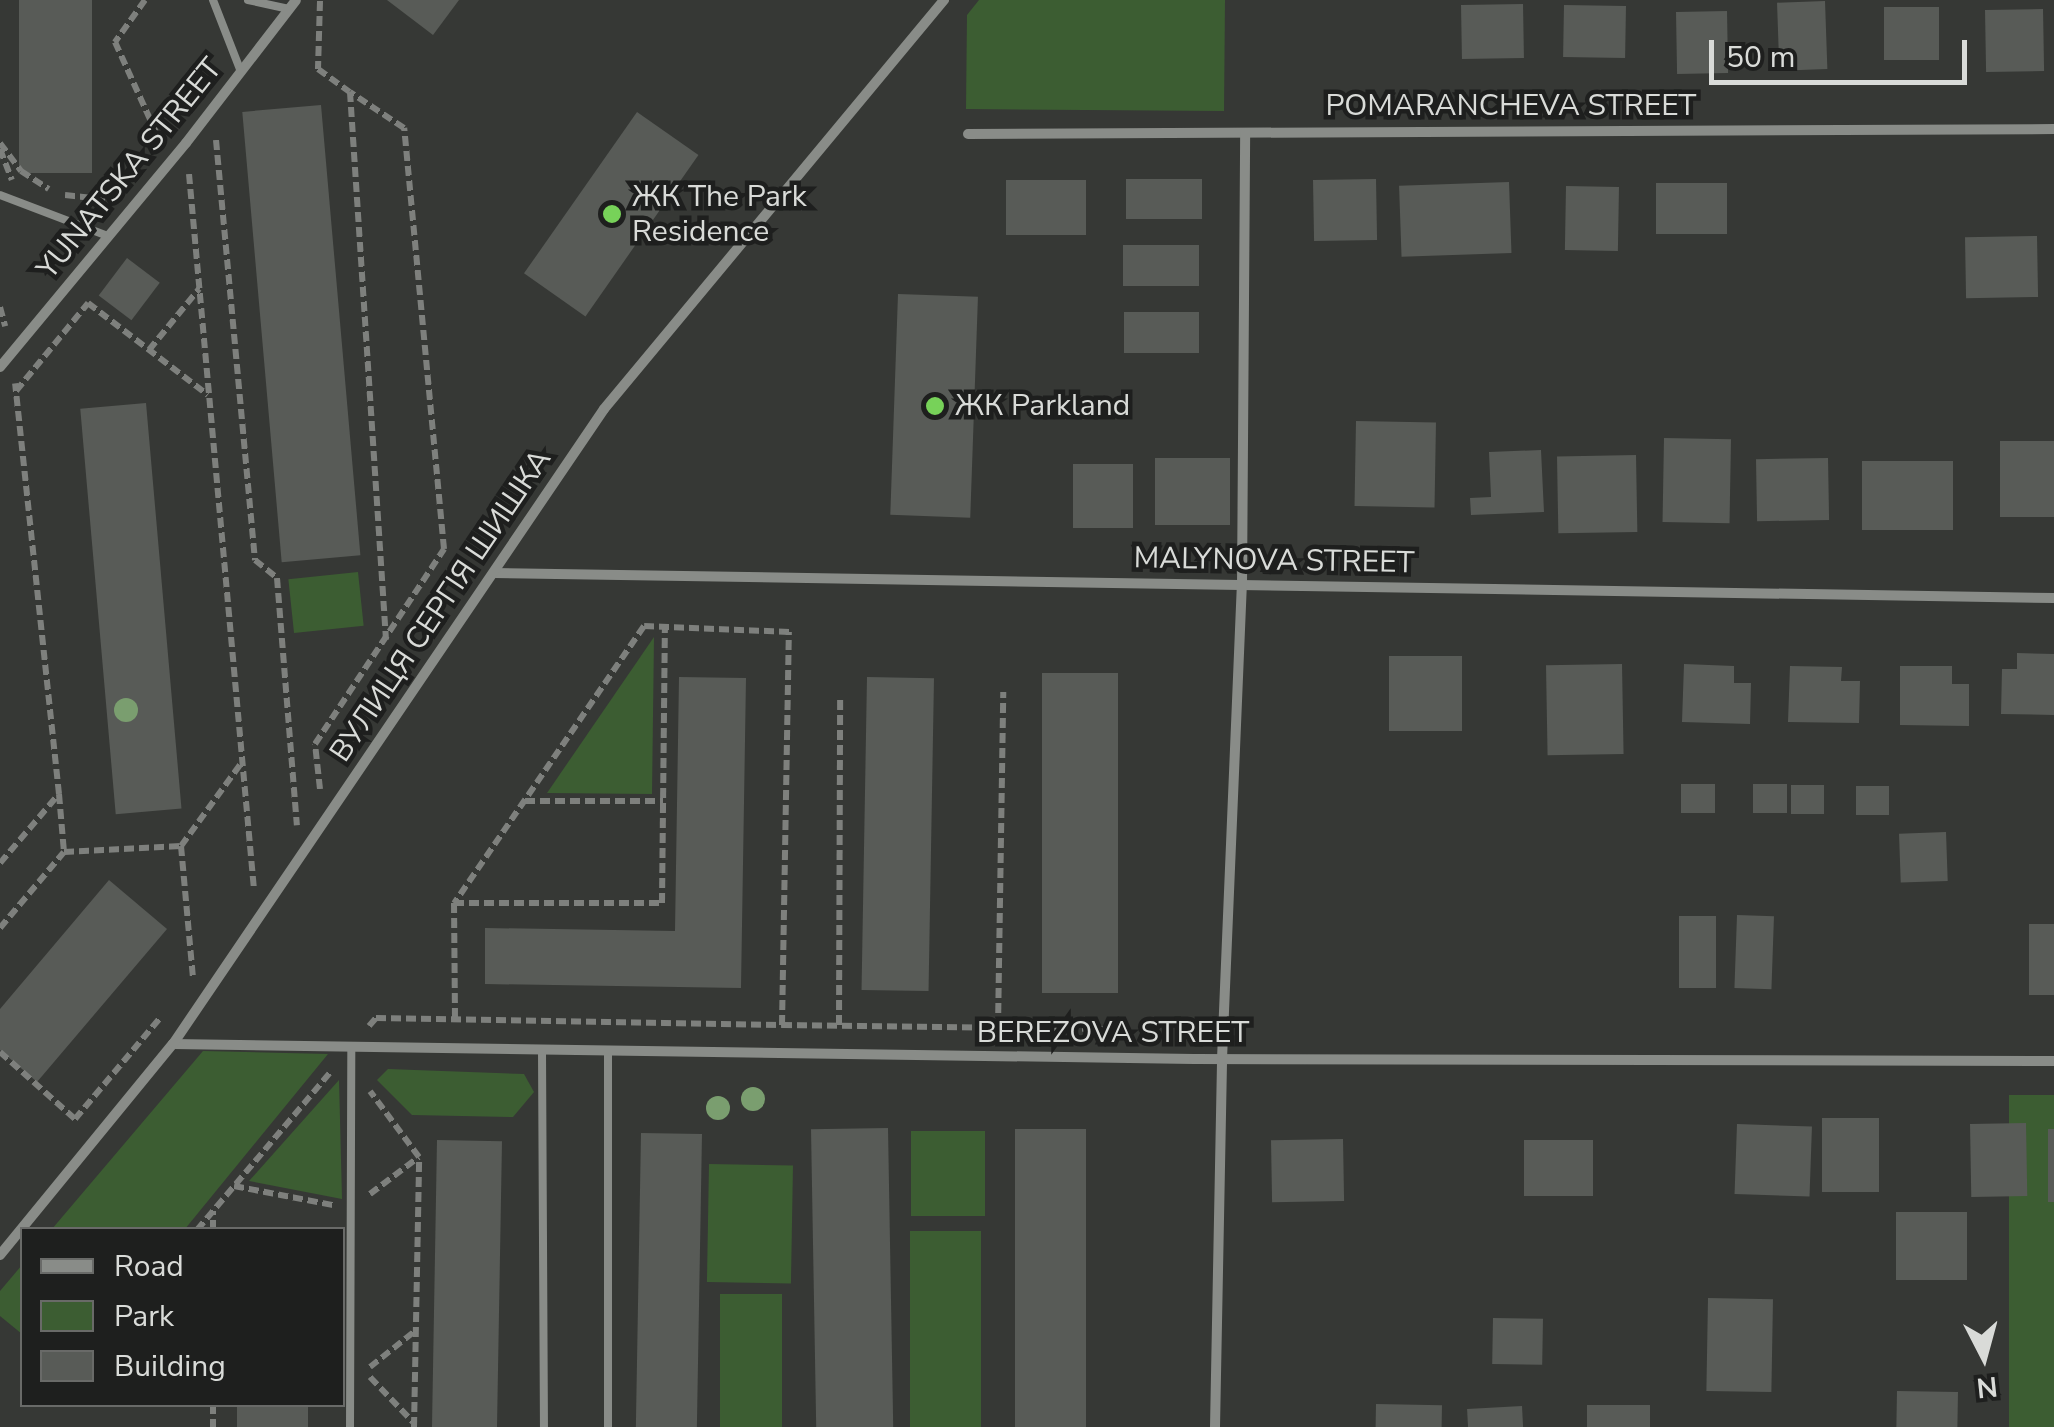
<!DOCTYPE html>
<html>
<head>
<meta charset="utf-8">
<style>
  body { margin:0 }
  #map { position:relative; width:2054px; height:1427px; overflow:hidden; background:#363835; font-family:"Nunito Sans",sans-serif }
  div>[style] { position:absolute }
  .green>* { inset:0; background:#3c5d32; transform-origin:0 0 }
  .building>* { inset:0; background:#585b57; transform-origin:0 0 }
  .path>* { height:6px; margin-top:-3px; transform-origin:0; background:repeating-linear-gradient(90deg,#7e807d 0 10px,transparent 0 15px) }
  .lane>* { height:8px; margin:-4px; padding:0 4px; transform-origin:4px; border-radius:4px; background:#898c88 }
  .street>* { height:10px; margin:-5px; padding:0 5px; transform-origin:5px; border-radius:5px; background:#898c88 }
  .trees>* { width:24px; height:24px; margin:-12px; border-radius:50%; background:#7a9e6f }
  .dots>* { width:28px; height:28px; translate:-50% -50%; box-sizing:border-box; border:5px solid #1e1f1e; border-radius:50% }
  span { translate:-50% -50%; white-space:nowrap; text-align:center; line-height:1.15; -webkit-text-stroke:9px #1e1f1e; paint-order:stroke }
  .street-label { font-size:30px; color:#d9dbd8 }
  .poi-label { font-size:30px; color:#d9dbd8 }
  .left { translate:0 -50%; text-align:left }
  .legend { position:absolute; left:20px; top:1227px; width:325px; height:180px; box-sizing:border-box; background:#1e1f1e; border:2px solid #696a68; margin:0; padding:12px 18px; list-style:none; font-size:30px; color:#d9dbd8 }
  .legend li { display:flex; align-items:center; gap:20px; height:50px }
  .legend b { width:50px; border:2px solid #696a68 }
  .north { position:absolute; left:1934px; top:1307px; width:100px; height:100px; -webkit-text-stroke:8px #1e1f1e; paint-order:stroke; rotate:174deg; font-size:28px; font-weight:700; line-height:40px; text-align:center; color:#d9dbd8 }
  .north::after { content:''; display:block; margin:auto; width:35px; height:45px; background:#d9dbd8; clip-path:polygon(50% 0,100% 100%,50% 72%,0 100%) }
  .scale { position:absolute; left:1709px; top:40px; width:258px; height:45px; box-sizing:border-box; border:5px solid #d9dbd8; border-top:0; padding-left:12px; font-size:30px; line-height:35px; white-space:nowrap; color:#d9dbd8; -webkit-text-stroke:8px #1e1f1e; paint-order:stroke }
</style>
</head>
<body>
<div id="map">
  <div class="green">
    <i style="clip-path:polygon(979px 0,1225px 0,1224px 111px,966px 109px,967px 15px)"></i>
    <i style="left:358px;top:572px;width:54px;height:70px;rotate:84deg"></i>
    <i style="clip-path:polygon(654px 637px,652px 794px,547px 793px)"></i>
    <i style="clip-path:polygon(203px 1051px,328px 1054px,185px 1229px,52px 1229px)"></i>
    <i style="clip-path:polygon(388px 1069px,524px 1074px,534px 1092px,513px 1117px,412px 1115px,377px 1080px)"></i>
    <i style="clip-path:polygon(339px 1080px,342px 1199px,249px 1181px)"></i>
    <i style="left:2009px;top:1095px;width:45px;height:332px"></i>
    <i style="left:985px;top:1131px;width:85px;height:74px;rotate:90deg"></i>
    <i style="left:709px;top:1164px;width:84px;height:118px;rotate:1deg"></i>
    <i style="left:910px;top:1231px;width:71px;height:196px"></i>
    <i style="clip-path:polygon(22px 1265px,22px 1334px,0 1316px,0 1291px)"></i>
    <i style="left:720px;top:1294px;width:62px;height:133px"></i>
  </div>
  <div class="building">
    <i style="left:19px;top:0;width:73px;height:173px"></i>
    <i style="clip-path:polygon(387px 0,459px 0,433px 35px)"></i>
    <i style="left:1825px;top:1px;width:68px;height:48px;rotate:88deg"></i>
    <i style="left:1523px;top:4px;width:54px;height:62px;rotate:89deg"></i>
    <i style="left:1564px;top:5px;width:62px;height:52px;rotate:1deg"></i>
    <i style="left:1884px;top:7px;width:55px;height:53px"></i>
    <i style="left:2043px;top:9px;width:62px;height:58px;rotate:89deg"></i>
    <i style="left:1727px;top:11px;width:62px;height:51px;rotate:89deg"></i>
    <i style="left:321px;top:105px;width:452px;height:79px;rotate:85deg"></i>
    <i style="left:637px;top:112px;width:75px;height:197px;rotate:35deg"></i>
    <i style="left:1202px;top:179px;width:40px;height:76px;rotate:90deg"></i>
    <i style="left:1376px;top:179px;width:61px;height:63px;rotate:89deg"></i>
    <i style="left:1006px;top:180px;width:80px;height:55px"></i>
    <i style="left:1509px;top:182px;width:71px;height:110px;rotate:88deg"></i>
    <i style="left:1656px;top:183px;width:71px;height:51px"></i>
    <i style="left:1566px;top:186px;width:53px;height:64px;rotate:1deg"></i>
    <i style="left:2037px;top:236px;width:61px;height:72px;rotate:89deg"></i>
    <i style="left:1199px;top:245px;width:41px;height:76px;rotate:90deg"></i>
    <i style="left:127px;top:258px;width:41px;height:47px;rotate:37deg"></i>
    <i style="left:898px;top:294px;width:80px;height:221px;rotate:2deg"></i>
    <i style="left:1199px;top:312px;width:41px;height:75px;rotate:90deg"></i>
    <i style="left:146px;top:403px;width:407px;height:66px;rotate:85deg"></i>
    <i style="left:1356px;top:421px;width:80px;height:85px;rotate:1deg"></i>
    <i style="left:1664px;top:438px;width:67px;height:84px;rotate:1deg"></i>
    <i style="left:2000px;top:441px;width:54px;height:76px"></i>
    <i style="clip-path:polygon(1541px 450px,1544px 512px,1471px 515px,1470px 498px,1491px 497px,1489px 452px)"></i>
    <i style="left:1636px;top:455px;width:77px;height:79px;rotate:89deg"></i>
    <i style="left:1155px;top:458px;width:75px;height:67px"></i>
    <i style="left:1828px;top:458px;width:62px;height:72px;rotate:89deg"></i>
    <i style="left:1862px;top:461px;width:91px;height:69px"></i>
    <i style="left:1073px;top:464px;width:60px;height:64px"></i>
    <i style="clip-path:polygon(2017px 653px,2054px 654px,2054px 715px,2001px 714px,2002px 669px,2017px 669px)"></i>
    <i style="left:1389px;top:656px;width:73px;height:75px"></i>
    <i style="left:1622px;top:664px;width:90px;height:76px;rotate:89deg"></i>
    <i style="clip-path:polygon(1684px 664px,1734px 666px,1734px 683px,1751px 683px,1750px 724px,1682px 722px)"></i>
    <i style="clip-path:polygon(1790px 666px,1842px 667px,1841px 681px,1860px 681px,1859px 723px,1788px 722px)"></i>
    <i style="clip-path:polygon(1900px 666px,1952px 666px,1952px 684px,1969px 684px,1969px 726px,1900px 725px)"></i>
    <i style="left:1042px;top:673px;width:76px;height:320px"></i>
    <i style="clip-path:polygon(679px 677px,746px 678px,741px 988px,485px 984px,485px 928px,675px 931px)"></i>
    <i style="left:867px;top:677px;width:67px;height:313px;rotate:1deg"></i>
    <i style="left:1715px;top:784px;width:29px;height:34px;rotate:90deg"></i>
    <i style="left:1787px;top:784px;width:29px;height:34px;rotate:90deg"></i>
    <i style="left:1791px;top:785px;width:33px;height:29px"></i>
    <i style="left:1856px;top:786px;width:33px;height:29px"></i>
    <i style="left:1946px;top:832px;width:49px;height:47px;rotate:88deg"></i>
    <i style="clip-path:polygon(109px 880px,167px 929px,37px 1082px,0 1050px,0 1009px)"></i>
    <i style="left:1737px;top:915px;width:37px;height:73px;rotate:2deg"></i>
    <i style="left:1679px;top:916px;width:37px;height:72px"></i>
    <i style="left:2029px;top:924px;width:25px;height:71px"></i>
    <i style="left:1822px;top:1118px;width:57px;height:74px"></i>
    <i style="left:2026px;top:1123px;width:73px;height:56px;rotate:89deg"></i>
    <i style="left:1737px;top:1124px;width:75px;height:70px;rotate:2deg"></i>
    <i style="left:888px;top:1128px;width:299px;height:77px;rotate:89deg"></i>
    <i style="left:1086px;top:1129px;width:298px;height:71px;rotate:90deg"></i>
    <i style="left:2048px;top:1129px;width:6px;height:73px"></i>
    <i style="left:641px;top:1133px;width:61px;height:294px;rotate:1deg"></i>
    <i style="left:1343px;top:1139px;width:62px;height:72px;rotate:89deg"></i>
    <i style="left:437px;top:1140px;width:65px;height:287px;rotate:1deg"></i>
    <i style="left:1524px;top:1140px;width:69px;height:56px"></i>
    <i style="left:1967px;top:1212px;width:68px;height:71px;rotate:90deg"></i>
    <i style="left:1708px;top:1298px;width:65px;height:93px;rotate:1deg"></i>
    <i style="left:1493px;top:1318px;width:50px;height:46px;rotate:1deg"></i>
    <i style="left:1897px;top:1391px;width:61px;height:36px;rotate:1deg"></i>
    <i style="left:237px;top:1404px;width:71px;height:23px"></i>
    <i style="left:1376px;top:1404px;width:66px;height:23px;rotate:1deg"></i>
    <i style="left:1587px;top:1405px;width:63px;height:22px"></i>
    <i style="left:1522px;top:1406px;width:21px;height:55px;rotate:87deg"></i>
  </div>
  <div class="path">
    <i style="left:145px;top:0;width:52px;rotate:125.5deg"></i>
    <i style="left:115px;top:42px;width:109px;rotate:65.6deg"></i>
    <i style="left:160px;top:141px;width:4px;rotate:135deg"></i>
    <i style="left:320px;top:1px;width:68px;rotate:91.7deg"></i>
    <i style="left:318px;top:69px;width:39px;rotate:36deg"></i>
    <i style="left:350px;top:92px;width:549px;rotate:86.24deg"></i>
    <i style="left:216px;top:140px;width:422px;rotate:84.7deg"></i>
    <i style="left:255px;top:560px;width:28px;rotate:39deg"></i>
    <i style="left:277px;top:578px;width:248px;rotate:85.4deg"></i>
    <i style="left:0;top:143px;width:35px;rotate:53deg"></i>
    <i style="left:21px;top:171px;width:33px;rotate:33deg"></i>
    <i style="left:0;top:149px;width:33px;rotate:69deg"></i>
    <i style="left:189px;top:174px;width:718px;rotate:84.81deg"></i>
    <i style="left:65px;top:195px;width:46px;rotate:6.2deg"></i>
    <i style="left:0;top:307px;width:20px;rotate:75deg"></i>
    <i style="left:149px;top:350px;width:79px;rotate:-50.7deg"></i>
    <i style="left:16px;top:391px;width:114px;rotate:-50.7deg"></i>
    <i style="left:88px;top:303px;width:151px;rotate:37.5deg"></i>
    <i style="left:320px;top:789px;width:45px;rotate:-96.3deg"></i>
    <i style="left:315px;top:744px;width:234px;rotate:-56.5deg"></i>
    <i style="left:444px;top:549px;width:423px;rotate:-95.4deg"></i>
    <i style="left:404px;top:128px;width:65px;rotate:-146.3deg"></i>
    <i style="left:59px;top:794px;width:58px;rotate:85.1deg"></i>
    <i style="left:64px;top:852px;width:117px;rotate:-2.9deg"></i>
    <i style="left:181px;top:846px;width:133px;rotate:84.8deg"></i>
    <i style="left:525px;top:801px;width:138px"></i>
    <i style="left:181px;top:846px;width:104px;rotate:-54deg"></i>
    <i style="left:0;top:863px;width:91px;rotate:-49.5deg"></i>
    <i style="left:59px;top:794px;width:413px;rotate:-96.1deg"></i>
    <i style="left:454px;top:903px;width:117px;rotate:89.5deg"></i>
    <i style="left:0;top:928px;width:99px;rotate:-49.9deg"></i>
    <i style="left:782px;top:1025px;width:326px;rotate:0.7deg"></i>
    <i style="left:839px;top:1025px;width:328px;rotate:-89.8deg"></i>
    <i style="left:369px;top:1026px;width:11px;rotate:-49deg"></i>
    <i style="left:376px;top:1018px;width:406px;rotate:1deg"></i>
    <i style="left:782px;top:1025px;width:393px;rotate:-89deg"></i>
    <i style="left:789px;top:632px;width:145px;rotate:-177.6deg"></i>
    <i style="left:644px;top:626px;width:336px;rotate:124.4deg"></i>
    <i style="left:454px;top:903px;width:208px"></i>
    <i style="left:662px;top:903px;width:276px;rotate:-89.4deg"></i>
    <i style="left:998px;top:1028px;width:336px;rotate:-89.1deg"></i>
    <i style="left:0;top:1052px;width:101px;rotate:41.8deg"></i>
    <i style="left:75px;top:1119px;width:132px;rotate:-49.9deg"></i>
    <i style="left:234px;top:1186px;width:101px;rotate:10.9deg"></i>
    <i style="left:370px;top:1194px;width:61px;rotate:-37.1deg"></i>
    <i style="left:419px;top:1157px;width:82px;rotate:-126.6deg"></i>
    <i style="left:197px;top:1230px;width:209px;rotate:-49.8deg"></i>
    <i style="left:213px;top:1230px;width:19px;rotate:-90deg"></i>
    <i style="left:370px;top:1367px;width:58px;rotate:-38.7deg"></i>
    <i style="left:370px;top:1377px;width:62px;rotate:46.3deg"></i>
    <i style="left:213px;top:1404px;width:23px;rotate:90deg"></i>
    <i style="left:414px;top:1427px;width:269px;rotate:-88.9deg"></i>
  </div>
  <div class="lane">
    <i style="left:213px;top:0;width:77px;rotate:68.7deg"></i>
    <i style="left:248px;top:0;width:42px;rotate:12.4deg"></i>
    <i style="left:0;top:195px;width:116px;rotate:20.8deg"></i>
    <i style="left:542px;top:1051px;width:376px;rotate:89.7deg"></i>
    <i style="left:608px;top:1052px;width:375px;rotate:90deg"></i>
    <i style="left:350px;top:1427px;width:380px;rotate:-89.8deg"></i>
  </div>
  <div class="street">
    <i style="left:968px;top:134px;width:1086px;rotate:-0.26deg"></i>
    <i style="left:0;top:367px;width:291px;rotate:-50.3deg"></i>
    <i style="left:186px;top:143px;width:180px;rotate:-52.4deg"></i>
    <i style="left:494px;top:573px;width:1560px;rotate:0.92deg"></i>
    <i style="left:173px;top:1044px;width:1021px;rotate:0.84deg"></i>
    <i style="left:1194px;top:1059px;width:860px;rotate:0.13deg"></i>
    <i style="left:0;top:1255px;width:273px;rotate:-50.7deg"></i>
    <i style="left:173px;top:1044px;width:767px;rotate:-55.83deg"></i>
    <i style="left:604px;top:409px;width:532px;rotate:-50.26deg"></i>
    <i style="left:1215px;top:1427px;width:368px;rotate:-88.9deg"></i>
    <i style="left:1222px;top:1059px;width:473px;rotate:-87.6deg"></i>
    <i style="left:1242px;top:586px;width:453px;rotate:-89.6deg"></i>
  </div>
  <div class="trees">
    <i style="left:126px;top:710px"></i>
    <i style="left:753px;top:1099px"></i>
    <i style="left:718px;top:1108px"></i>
  </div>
  <div class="dots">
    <i style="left:612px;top:214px;background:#77d259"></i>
    <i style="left:935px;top:406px;background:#77d259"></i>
  </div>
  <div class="street-label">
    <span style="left:1511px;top:106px">POMARANCHEVA STREET</span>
    <span style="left:130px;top:169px;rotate:-51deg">YUNATSKA STREET</span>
    <span style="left:1274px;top:561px;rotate:1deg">MALYNOVA STREET</span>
    <span style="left:441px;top:606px;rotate:-56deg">ВУЛИЦЯ СЕРГІЯ ШИШКА</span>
    <span style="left:1113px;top:1033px">BEREZOVA STREET</span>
  </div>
  <div class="poi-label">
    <span class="left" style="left:632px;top:214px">ЖК The Park<br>Residence</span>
    <span class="left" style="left:955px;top:406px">ЖК Parkland</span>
  </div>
  <ul class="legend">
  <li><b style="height:12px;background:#898c88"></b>Road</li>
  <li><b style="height:28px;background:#3c5d32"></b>Park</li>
  <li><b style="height:28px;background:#585b57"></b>Building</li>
  </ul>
  <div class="north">N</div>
  <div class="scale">50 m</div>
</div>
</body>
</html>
